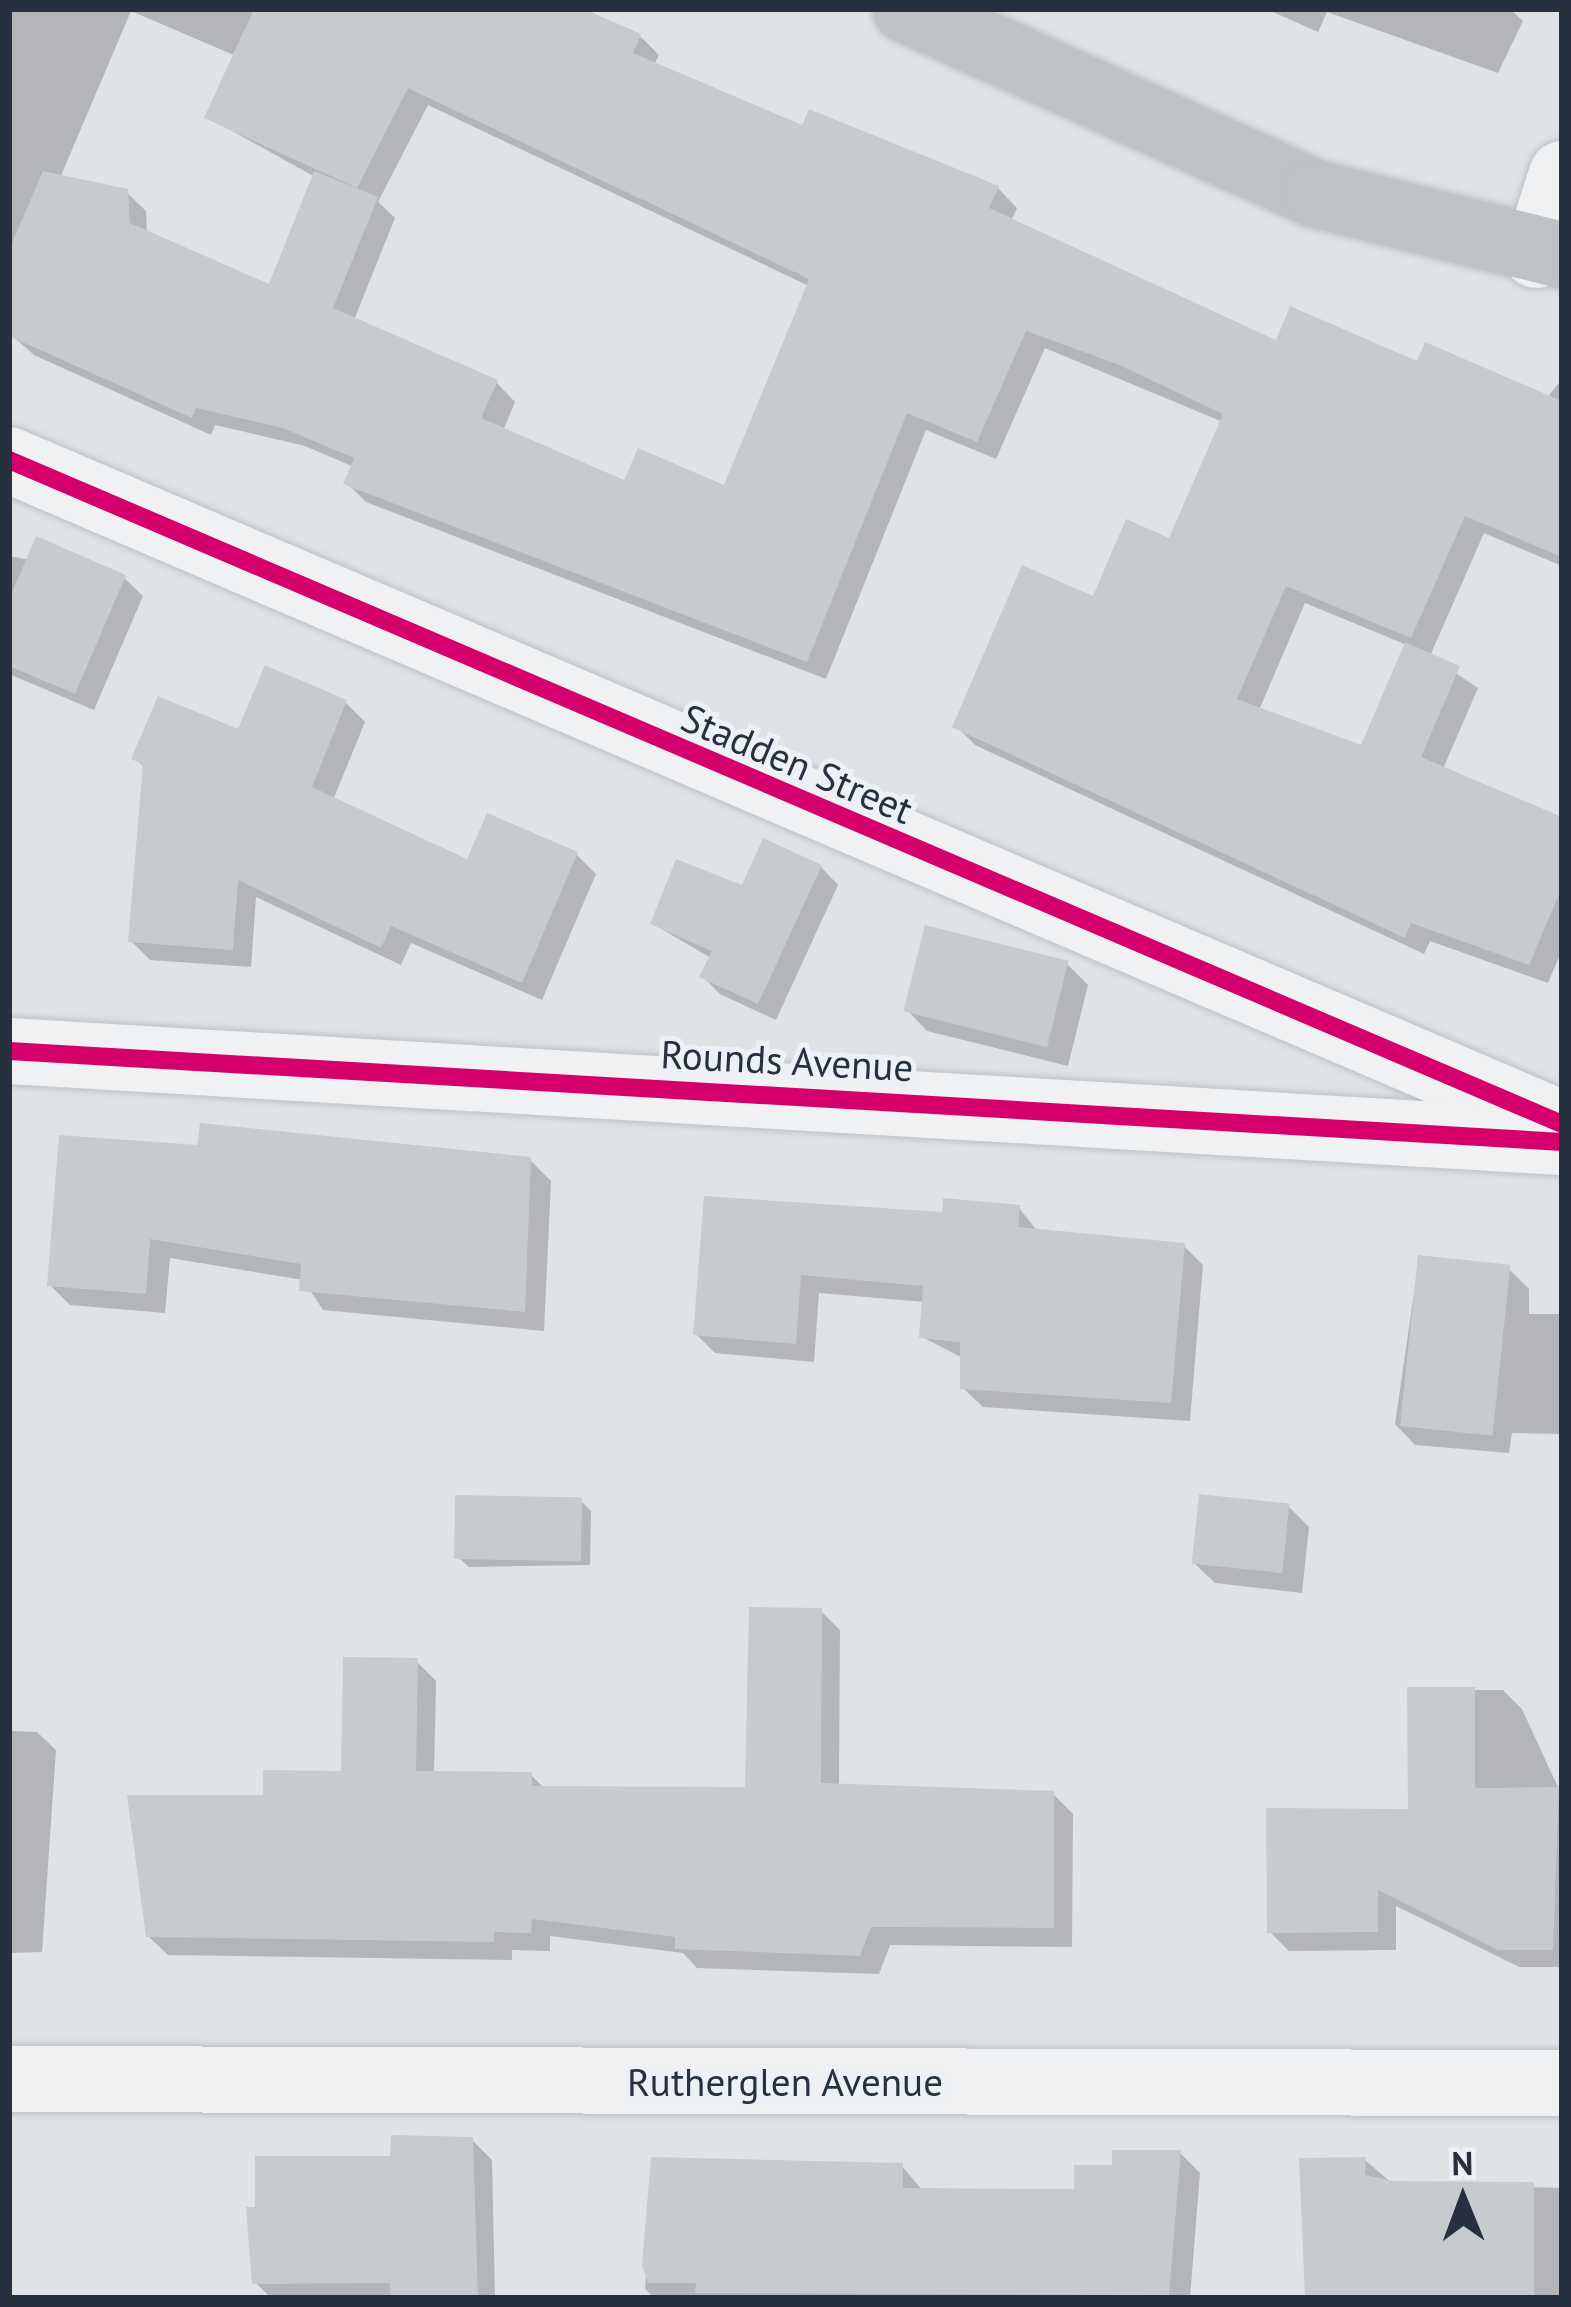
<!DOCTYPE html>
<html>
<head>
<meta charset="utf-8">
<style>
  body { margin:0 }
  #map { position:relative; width:1571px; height:2307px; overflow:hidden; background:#e0e3e6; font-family:"PT Sans",sans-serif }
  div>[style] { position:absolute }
  .shadow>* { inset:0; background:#0003 }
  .building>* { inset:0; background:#c8cbce; transform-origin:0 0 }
  .roads { filter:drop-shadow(0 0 3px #bec1c4) drop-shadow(0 0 3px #bec1c4) }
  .street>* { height:66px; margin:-33px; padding:0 33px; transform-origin:33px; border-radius:33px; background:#eff1f2 }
  .secondary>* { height:66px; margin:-33px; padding:0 33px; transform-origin:33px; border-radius:33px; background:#bec1c5 }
  .cycleway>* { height:18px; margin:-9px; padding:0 9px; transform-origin:9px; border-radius:9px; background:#d6006c }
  span { translate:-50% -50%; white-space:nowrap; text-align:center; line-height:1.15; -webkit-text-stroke:10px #edf1f5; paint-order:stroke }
  .street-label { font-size:39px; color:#26303f }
  .frame { position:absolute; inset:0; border:12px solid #26303f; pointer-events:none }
  .north { position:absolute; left:1403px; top:2139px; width:120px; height:120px; -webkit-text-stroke:9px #edf1f5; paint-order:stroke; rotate:359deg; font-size:33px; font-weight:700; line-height:48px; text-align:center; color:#26303f }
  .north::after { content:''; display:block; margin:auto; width:42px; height:54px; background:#26303f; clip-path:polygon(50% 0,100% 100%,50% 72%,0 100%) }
</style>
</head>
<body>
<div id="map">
  <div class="shadow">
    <i style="clip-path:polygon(evenodd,9px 9px,577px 9px,640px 36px,659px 55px,654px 65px,803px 129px,998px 188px,1017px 208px,1011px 221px,1277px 344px,1547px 398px,1562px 379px,1562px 566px,1484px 533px,1430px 656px,1478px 688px,1443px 769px,1562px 821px,1562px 950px,1548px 983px,1430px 941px,1424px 954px,975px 745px,956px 726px,1171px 542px,1223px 422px,1045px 348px,996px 459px,926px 430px,826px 679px,366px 502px,347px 483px,354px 467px,305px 446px,215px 425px,211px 435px,34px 355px,9px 333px,9px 9px,131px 11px,236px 56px,207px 117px,315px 177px,270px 288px,147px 234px,146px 211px,126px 192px,60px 178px,131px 11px,9px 9px,428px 105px,809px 286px,726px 489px,626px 484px,503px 431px,515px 402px,496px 382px,354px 320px,395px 218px,378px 202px,428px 105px,9px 9px,1305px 603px,1407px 645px,1362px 749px,1259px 710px,1305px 603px)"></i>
    <i style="clip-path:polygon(1266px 9px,1510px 9px,1523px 21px,1498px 73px,1327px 12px,1318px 32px)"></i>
    <i style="clip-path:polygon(9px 556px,124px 578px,143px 596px,94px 710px,9px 674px)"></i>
    <i style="clip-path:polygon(345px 702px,365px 722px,333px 800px,468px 862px,577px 855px,596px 874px,542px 1000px,411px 943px,401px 965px,256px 897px,251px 967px,150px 960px,131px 941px,146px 769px,135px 758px)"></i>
    <i style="clip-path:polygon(821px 867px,838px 885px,776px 1020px,720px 994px,703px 977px,711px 958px,653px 924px)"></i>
    <i style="clip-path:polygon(1067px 964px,1088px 985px,1068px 1066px,927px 1031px,907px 1010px)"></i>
    <i style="clip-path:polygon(200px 1148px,530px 1160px,551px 1181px,544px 1331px,323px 1310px,303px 1280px,170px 1258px,165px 1313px,70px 1305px,50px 1285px)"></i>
    <i style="clip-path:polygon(707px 1199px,944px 1216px,1019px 1208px,1038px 1232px,1184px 1246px,1203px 1265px,1190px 1421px,983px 1407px,963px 1388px,963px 1358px,922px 1337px,925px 1302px,819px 1293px,814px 1362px,715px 1353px,696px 1334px)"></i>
    <i style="clip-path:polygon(1419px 1258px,1508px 1268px,1529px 1289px,1529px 1314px,1562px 1314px,1562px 1434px,1512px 1433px,1509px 1453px,1415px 1445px,1395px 1424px)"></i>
    <i style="clip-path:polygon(581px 1501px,591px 1511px,590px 1565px,469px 1567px,459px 1558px)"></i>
    <i style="clip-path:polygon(1288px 1506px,1309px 1527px,1302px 1593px,1215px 1583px,1194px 1563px)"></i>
    <i style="clip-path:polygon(821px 1611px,840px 1630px,839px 1786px,1053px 1794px,1073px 1814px,1072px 1947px,890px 1945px,879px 1974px,697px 1968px,683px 1953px,550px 1936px,550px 1951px,512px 1950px,512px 1960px,168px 1955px,148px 1936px,266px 1798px,344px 1774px,416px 1661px,436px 1681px,434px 1774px,531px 1775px,545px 1789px,748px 1790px)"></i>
    <i style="clip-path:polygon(1410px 1690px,1503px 1690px,1522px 1709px,1562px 1796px,1562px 1967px,1519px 1967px,1396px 1906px,1396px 1950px,1289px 1951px,1270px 1932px,1411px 1812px)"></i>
    <i style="clip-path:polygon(9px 1731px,37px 1732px,56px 1750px,42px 1952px,9px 1953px)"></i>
    <i style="clip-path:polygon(472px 2140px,492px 2160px,495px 2298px,271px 2298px,255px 2282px,393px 2159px)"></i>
    <i style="clip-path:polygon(1180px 2153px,1200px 2173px,1190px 2298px,654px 2298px,645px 2289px,654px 2160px,902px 2166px,923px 2191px,1077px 2192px)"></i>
    <i style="clip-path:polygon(1365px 2160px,1393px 2184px,1562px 2188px,1562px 2298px,1307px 2298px)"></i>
  </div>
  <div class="building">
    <i style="clip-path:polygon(254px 9px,584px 9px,641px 34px,633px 53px,802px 125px,809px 109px,999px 186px,989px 208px,1276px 340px,1290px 306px,1417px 361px,1425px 342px,1562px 401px,1562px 557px,1465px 516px,1411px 638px,1286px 586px,1237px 699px,1361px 745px,1405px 642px,1460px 666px,1421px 757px,1562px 817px,1562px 887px,1529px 965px,1411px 923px,1405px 938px,952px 727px,1022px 565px,1093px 596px,1126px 519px,1169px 538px,1223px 414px,1117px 364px,1026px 331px,977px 442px,907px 413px,807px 662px,343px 484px,354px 458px,283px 428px,196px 408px,192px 418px,9px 336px,9px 250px,43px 171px,128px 189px,130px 223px,269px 284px,314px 171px,378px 197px,333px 308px,498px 380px,481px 418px,624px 480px,638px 448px,724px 485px,809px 279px,408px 88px,357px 188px,204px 118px)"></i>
    <i style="clip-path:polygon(36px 536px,126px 575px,75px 694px,9px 666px,9px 600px)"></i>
    <i style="clip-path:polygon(265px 665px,347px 700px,312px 787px,467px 859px,487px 813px,578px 852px,522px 983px,391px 926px,381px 948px,238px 880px,233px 950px,128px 942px,143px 764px,131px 759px,158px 696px,238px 729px)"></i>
    <i style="clip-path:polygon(763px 838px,822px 865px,758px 1004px,699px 977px,712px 951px,650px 924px,676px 859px,742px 885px)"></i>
    <i style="left:925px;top:925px;width:148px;height:89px;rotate:14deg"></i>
    <i style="clip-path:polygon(200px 1123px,531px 1157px,525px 1312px,299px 1291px,301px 1264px,150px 1239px,146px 1294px,47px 1286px,59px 1135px,197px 1145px)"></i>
    <i style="clip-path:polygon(704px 1196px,942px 1212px,943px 1198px,1020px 1205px,1018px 1227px,1185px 1243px,1171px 1403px,960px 1389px,960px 1342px,919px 1338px,923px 1286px,801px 1275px,796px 1344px,693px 1335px)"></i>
    <i style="left:1418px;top:1255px;width:93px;height:172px;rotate:6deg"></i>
    <i style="left:1199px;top:1494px;width:91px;height:70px;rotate:6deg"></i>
    <i style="left:455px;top:1495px;width:127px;height:64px;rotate:1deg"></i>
    <i style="clip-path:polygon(749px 1607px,822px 1608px,821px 1783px,1054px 1791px,1054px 1928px,871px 1927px,860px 1956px,675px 1949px,675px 1937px,532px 1919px,531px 1933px,494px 1932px,494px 1942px,146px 1937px,127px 1795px,263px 1795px,263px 1770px,341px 1771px,343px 1657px,418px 1658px,416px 1771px,532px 1772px,532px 1786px,745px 1787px)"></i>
    <i style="clip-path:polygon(1407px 1687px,1475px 1687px,1475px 1788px,1559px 1787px,1553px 1950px,1498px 1950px,1378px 1890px,1378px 1932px,1267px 1933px,1266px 1808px,1408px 1809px)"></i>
    <i style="clip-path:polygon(391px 2135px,473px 2137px,478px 2298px,390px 2298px,390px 2283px,252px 2284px,246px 2207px,255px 2207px,255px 2156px,390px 2156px)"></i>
    <i style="clip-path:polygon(1112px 2150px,1181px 2150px,1169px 2295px,695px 2293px,696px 2283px,648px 2283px,642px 2265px,651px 2157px,903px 2163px,903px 2188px,1074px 2189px,1074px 2165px,1112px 2165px)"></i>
    <i style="clip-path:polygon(1366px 2157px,1365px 2175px,1393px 2181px,1534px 2182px,1534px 2298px,1305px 2298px,1299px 2158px)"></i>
  </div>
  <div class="roads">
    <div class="street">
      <i style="left:1536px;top:255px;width:85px;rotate:-72.2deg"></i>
      <i style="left:9px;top:460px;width:1689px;rotate:23.15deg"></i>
      <i style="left:9px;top:1051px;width:1551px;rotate:3.36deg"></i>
      <i style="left:9px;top:2079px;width:1553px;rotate:0.15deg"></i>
    </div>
    <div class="secondary">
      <i style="left:906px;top:9px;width:449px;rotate:24.3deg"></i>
      <i style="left:1315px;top:194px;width:254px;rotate:13.9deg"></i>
    </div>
  </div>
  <div class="cycleway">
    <i style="left:9px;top:460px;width:1689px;rotate:23.15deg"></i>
    <i style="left:9px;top:1051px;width:1556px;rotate:3.35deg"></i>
  </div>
  <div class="street-label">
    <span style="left:797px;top:764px;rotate:23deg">Stadden Street</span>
    <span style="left:787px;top:1061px;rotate:3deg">Rounds Avenue</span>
    <span style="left:785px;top:2082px">Rutherglen Avenue</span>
  </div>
  <div class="frame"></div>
  <div class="north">N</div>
</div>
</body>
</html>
